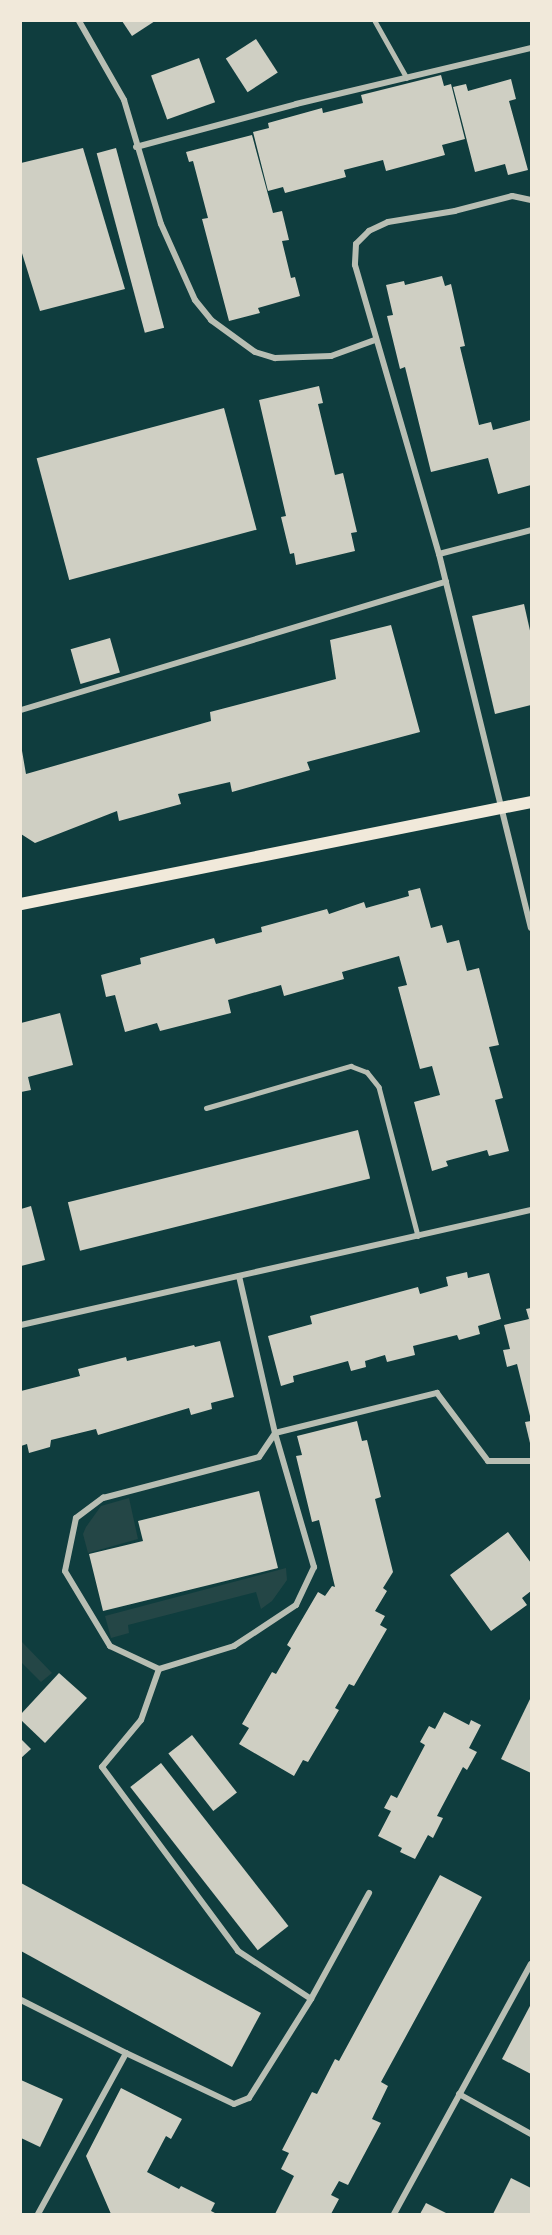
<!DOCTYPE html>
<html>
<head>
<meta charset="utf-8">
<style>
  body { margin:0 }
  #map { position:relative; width:552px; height:2235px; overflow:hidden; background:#0f3d3e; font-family:"PT Sans",sans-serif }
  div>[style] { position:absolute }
  .green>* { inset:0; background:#244646 }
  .building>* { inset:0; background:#cfcfc3; transform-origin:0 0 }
  .service>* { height:4.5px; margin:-2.25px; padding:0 2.25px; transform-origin:2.25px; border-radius:2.25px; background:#b8beb3 }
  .minor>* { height:6px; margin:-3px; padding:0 3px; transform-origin:3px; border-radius:3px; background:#b8beb3 }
  .secondary>* { height:12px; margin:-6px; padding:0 6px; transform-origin:6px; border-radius:6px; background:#f1e9da }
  span { translate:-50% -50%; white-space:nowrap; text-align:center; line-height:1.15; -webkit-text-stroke:6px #f1e9da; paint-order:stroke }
  .frame { position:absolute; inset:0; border:22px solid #f1e9da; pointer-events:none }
</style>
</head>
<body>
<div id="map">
  <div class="green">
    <i style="clip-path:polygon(129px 1498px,138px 1539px,88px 1553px,83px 1534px,86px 1527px,101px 1506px)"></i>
    <i style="clip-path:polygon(286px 1568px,287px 1580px,272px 1601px,261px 1609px,256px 1592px,128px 1625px,129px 1633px,111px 1638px,105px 1616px)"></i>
    <i style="clip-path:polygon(21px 1641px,52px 1673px,41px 1682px,21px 1662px)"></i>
  </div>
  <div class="building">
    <i style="clip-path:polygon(122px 21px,155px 21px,132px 36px)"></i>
    <i style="left:256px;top:39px;width:40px;height:36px;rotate:57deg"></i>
    <i style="left:199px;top:58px;width:47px;height:51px;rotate:70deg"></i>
    <i style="clip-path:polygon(441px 75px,444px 86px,451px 84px,465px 139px,442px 145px,445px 155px,386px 171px,383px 160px,344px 170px,346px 177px,285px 193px,283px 187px,268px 191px,253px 132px,269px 128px,268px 123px,322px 108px,323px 113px,363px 103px,361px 95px)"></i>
    <i style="clip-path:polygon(511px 79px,516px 99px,509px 101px,528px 170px,508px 175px,505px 164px,475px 172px,453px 87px,466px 84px,468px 91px)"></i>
    <i style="clip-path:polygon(252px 135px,273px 213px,282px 211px,289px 240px,282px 241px,291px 278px,295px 277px,300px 296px,258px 308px,260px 313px,229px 321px,202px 219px,208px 218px,193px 161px,189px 162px,186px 152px)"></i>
    <i style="clip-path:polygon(83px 148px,125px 289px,40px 311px,21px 250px,21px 163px)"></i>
    <i style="left:116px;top:148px;width:186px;height:20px;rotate:75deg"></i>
    <i style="clip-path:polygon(442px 276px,445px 286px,451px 284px,465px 346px,460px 347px,479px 425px,491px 422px,493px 430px,531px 420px,531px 485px,498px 494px,488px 458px,431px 472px,405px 367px,400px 369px,387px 316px,393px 315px,386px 285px,404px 281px,405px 285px)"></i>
    <i style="clip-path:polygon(319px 386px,323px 403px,318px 404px,335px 475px,343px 473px,357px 532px,351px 533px,355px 551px,296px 565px,294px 553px,290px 554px,281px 517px,286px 516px,259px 400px)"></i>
    <i style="left:224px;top:408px;width:126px;height:194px;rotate:75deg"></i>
    <i style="clip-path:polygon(524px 604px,531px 635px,531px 705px,495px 714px,472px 616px)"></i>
    <i style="clip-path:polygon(391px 625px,420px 732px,307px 762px,310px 770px,232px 792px,230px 782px,178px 794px,181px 804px,119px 821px,117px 811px,35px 843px,21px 834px,21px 745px,26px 774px,211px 721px,210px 712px,336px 679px,330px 640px)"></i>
    <i style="left:110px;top:638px;width:36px;height:41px;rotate:74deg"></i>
    <i style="clip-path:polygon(420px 888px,431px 928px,442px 925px,447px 943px,459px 940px,467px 971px,479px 968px,499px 1045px,489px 1047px,503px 1098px,495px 1100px,509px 1151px,489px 1156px,487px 1150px,446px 1161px,448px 1166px,432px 1171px,414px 1102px,440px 1095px,432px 1066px,420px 1069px,398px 987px,407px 985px,399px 956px,342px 972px,344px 979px,284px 996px,281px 985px,228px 1000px,231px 1013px,160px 1031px,157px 1023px,125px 1032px,115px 995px,106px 997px,101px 975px,141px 964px,140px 958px,214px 938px,216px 944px,250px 935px,262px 932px,261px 927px,327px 909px,329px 914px,364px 902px,366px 908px,409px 896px,408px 891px)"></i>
    <i style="clip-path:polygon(60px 1013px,73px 1065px,28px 1077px,31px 1090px,21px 1092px,21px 1023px)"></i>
    <i style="left:358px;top:1130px;width:50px;height:299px;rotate:76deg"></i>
    <i style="clip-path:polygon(31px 1206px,45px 1260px,21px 1266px,21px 1209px)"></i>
    <i style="clip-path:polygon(467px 1272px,468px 1278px,489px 1273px,501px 1319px,478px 1326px,480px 1334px,459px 1340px,457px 1335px,413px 1346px,415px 1355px,387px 1362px,385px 1355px,365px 1361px,366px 1367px,351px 1371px,348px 1361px,293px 1376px,294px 1382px,281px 1386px,268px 1336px,312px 1324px,310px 1316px,418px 1287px,420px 1294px,448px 1286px,446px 1277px)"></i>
    <i style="clip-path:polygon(531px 1308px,531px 1416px,530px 1416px,517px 1364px,507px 1367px,503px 1350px,510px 1349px,504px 1325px,529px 1319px,526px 1309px)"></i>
    <i style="clip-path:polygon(220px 1341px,234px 1397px,211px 1403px,212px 1409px,191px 1415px,189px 1408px,98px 1435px,96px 1429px,51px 1440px,50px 1447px,29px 1453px,27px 1444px,21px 1446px,21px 1391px,80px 1376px,78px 1369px,126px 1357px,127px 1361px,194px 1345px,195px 1347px)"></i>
    <i style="clip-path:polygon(357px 1421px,362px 1441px,367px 1440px,381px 1497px,375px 1499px,393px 1572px,383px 1588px,387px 1591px,375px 1611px,385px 1616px,380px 1625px,387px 1629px,354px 1686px,349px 1684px,335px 1708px,339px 1710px,308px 1762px,303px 1760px,294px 1776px,239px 1744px,249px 1728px,242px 1724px,272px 1672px,276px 1674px,291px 1648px,287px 1645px,318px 1592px,325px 1596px,332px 1586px,335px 1587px,319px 1520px,312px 1522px,296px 1456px,302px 1455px,297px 1436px)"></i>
    <i style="clip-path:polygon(531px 1421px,531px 1443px,530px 1443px,525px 1422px)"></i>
    <i style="clip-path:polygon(259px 1491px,278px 1568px,103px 1611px,89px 1554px,143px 1541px,138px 1521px)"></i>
    <i style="clip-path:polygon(508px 1532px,531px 1563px,531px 1591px,522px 1598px,527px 1605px,491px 1631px,450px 1575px)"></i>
    <i style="clip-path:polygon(59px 1673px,87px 1698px,45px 1743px,21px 1720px,21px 1714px)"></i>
    <i style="clip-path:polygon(531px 1697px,531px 1773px,501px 1759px)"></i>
    <i style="clip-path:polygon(444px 1712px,469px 1725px,471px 1720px,481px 1725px,469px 1748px,477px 1752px,467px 1770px,463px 1767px,437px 1816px,443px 1818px,433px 1838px,428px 1835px,415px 1859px,400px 1852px,402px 1848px,378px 1836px,391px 1811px,384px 1808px,391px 1795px,397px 1798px,425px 1745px,420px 1742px,429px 1726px,435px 1729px)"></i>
    <i style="left:192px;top:1735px;width:73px;height:30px;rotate:52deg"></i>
    <i style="clip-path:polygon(21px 1739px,31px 1749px,21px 1758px)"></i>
    <i style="left:161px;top:1763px;width:207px;height:39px;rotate:52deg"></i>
    <i style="clip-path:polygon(440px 1875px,482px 1897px,381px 2082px,388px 2086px,372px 2119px,381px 2123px,348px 2185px,339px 2181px,331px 2195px,339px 2199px,331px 2214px,275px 2214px,294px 2176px,281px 2169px,289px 2153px,282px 2150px,312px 2092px,317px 2094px,335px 2059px,339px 2061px)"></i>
    <i style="clip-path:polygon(21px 1883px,261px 2013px,232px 2067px,21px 1951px)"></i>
    <i style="clip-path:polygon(531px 2004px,531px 2074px,502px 2059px)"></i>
    <i style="clip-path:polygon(21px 2080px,63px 2099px,40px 2147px,21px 2138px)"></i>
    <i style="clip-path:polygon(121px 2088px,182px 2119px,171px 2139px,166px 2136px,147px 2172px,179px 2189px,181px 2186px,215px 2203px,211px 2211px,217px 2214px,111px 2214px,86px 2156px)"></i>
    <i style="clip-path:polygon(511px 2178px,531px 2188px,531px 2214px,493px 2214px)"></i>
    <i style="clip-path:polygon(426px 2203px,448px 2214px,420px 2214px)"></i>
  </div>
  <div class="service">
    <i style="left:375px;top:21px;width:65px;rotate:60.7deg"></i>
    <i style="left:206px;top:1108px;width:151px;rotate:-16.2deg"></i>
    <i style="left:351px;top:1066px;width:17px;rotate:21deg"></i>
    <i style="left:367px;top:1072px;width:19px;rotate:51deg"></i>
    <i style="left:379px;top:1087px;width:154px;rotate:75.3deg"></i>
  </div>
  <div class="minor">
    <i style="left:79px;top:21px;width:91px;rotate:60.3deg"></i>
    <i style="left:124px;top:100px;width:129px;rotate:73.4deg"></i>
    <i style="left:161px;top:224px;width:83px;rotate:65.9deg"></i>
    <i style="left:195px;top:300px;width:26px;rotate:51deg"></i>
    <i style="left:211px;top:320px;width:54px;rotate:36deg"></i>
    <i style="left:255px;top:352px;width:21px;rotate:17deg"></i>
    <i style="left:275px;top:358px;width:56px;rotate:-2deg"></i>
    <i style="left:331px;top:356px;width:47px;rotate:-20deg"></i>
    <i style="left:136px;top:147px;width:166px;rotate:-15deg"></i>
    <i style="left:296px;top:104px;width:242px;rotate:-13.4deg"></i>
    <i style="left:531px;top:200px;width:19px;rotate:-168deg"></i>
    <i style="left:512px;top:196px;width:59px;rotate:165.3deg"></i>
    <i style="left:455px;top:211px;width:68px;rotate:170.7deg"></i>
    <i style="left:388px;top:222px;width:21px;rotate:155deg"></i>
    <i style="left:369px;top:231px;width:18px;rotate:135deg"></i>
    <i style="left:356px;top:244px;width:21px;rotate:93deg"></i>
    <i style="left:355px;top:265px;width:301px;rotate:73.8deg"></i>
    <i style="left:439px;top:554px;width:385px;rotate:76.2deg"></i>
    <i style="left:439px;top:554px;width:95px;rotate:-14.6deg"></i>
    <i style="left:21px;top:710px;width:444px;rotate:-16.8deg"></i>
    <i style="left:239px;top:1276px;width:161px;rotate:77.1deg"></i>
    <i style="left:275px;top:1433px;width:140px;rotate:73.8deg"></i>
    <i style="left:314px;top:1567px;width:42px;rotate:115.3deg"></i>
    <i style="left:296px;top:1605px;width:74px;rotate:146.5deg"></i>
    <i style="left:234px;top:1646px;width:78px;rotate:163deg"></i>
    <i style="left:159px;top:1669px;width:54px;rotate:-154.9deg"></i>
    <i style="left:110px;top:1646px;width:87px;rotate:-121deg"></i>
    <i style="left:65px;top:1571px;width:54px;rotate:-78.3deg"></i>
    <i style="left:76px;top:1518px;width:34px;rotate:-37deg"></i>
    <i style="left:103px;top:1498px;width:161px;rotate:-14.7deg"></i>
    <i style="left:259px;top:1457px;width:29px;rotate:-56deg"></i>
    <i style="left:275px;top:1433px;width:167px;rotate:-13.9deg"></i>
    <i style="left:437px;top:1393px;width:85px;rotate:53.1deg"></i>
    <i style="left:488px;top:1461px;width:43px"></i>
    <i style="left:21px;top:1325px;width:523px;rotate:-12.71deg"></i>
    <i style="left:159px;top:1669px;width:54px;rotate:109.4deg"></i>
    <i style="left:141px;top:1720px;width:61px;rotate:129.7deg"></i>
    <i style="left:102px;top:1767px;width:229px;rotate:53.5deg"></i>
    <i style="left:238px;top:1951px;width:87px;rotate:33.3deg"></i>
    <i style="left:21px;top:2000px;width:118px;rotate:26.8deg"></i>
    <i style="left:459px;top:2094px;width:82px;rotate:29.1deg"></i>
    <i style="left:38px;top:2214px;width:183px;rotate:-61.3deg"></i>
    <i style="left:126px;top:2053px;width:119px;rotate:25.3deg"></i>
    <i style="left:234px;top:2104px;width:16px;rotate:-22deg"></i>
    <i style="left:249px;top:2098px;width:117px;rotate:-57.9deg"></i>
    <i style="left:311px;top:1999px;width:121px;rotate:-61.3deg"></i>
    <i style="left:394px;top:2214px;width:285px;rotate:-61.3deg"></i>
  </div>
  <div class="secondary">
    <i style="left:21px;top:904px;width:520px;rotate:-11.31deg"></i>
  </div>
  <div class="frame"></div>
</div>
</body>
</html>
